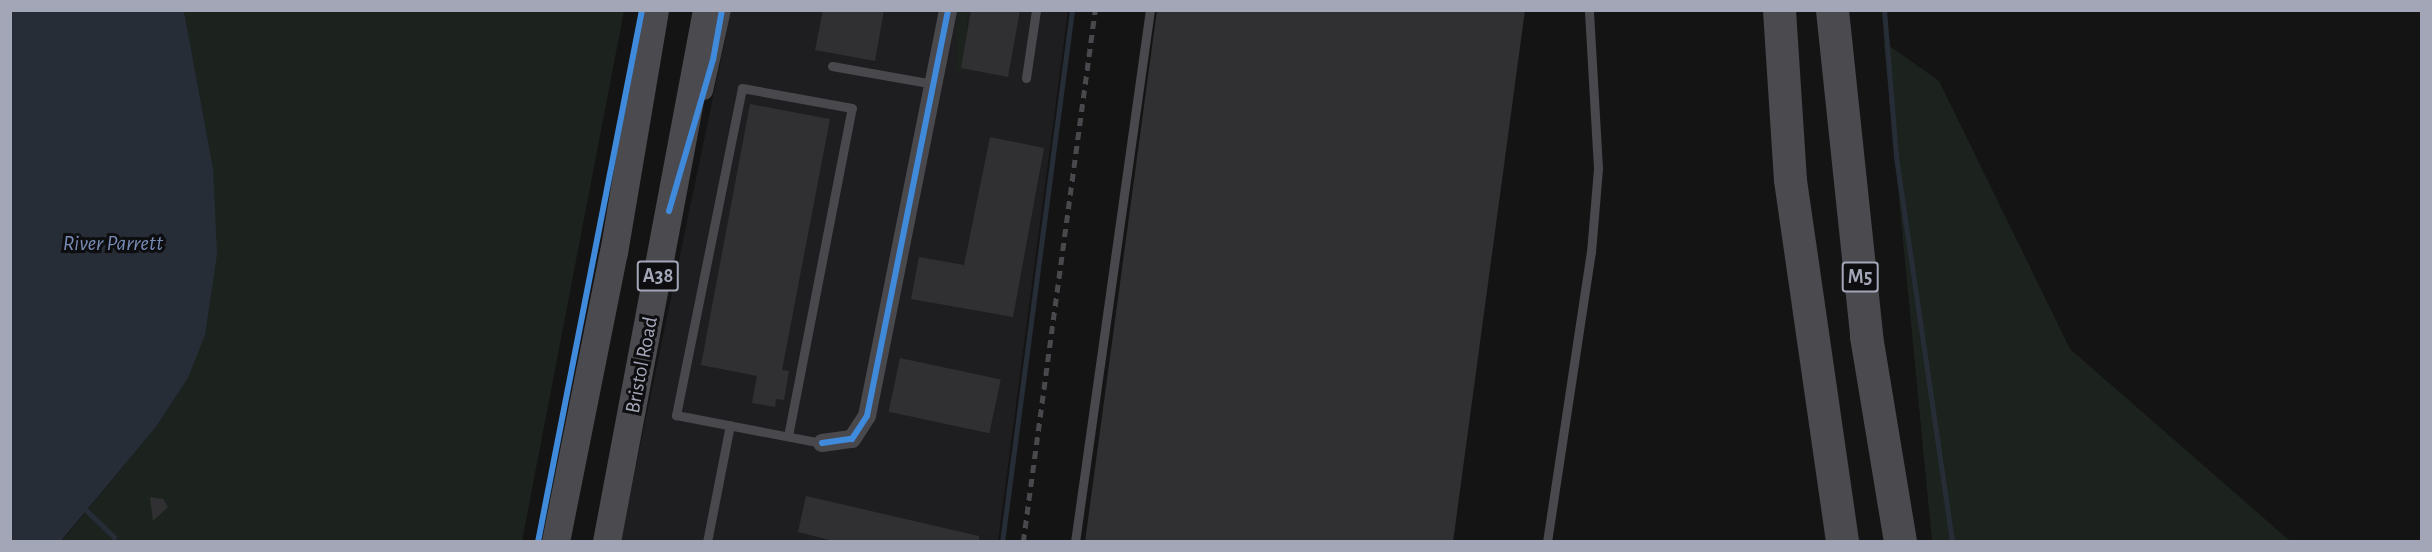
<!DOCTYPE html>
<html>
<head>
<meta charset="utf-8">
<style>
  body { margin:0 }
  #map { position:relative; width:2432px; height:552px; overflow:hidden; background:#141414; font-family:"Alegreya Sans",sans-serif }
  div>[style] { position:absolute }
  .built>* { inset:0; background:#1e1e20 }
  .green>* { inset:0; background:#1c231e; transform-origin:0 0 }
  .water>* { inset:0; background:#262d37 }
  .stream>* { height:5px; margin:-2.5px; padding:0 2.5px; transform-origin:2.5px; border-radius:2.5px; background:#262d37 }
  .building>* { inset:0; background:#303032; transform-origin:0 0 }
  .service>* { height:9px; margin:-4.5px; padding:0 4.5px; transform-origin:4.5px; border-radius:4.5px; background:#48484d }
  .minor>* { height:18px; margin:-9px; padding:0 9px; transform-origin:9px; border-radius:9px; background:#48484d }
  .primary>* { height:28px; margin:-14px; padding:0 14px; transform-origin:14px; border-radius:14px; background:#4a4a4f }
  .motorway>* { height:33px; margin:-16.5px; padding:0 16.5px; transform-origin:16.5px; border-radius:16.5px; background:#4a4a4f }
  .rail>* { height:4.5px; margin-top:-2.25px; transform-origin:0; background:repeating-linear-gradient(90deg,#48484d 0 8px,transparent 0 14px) }
  .cycleway>* { height:6px; margin:-3px; padding:0 3px; transform-origin:3px; border-radius:3px; background:#408adc }
  span { translate:-50% -50%; white-space:nowrap; text-align:center; line-height:1.15; -webkit-text-stroke:6px #0e0e10; paint-order:stroke }
  .shield-label span { padding:2px 4px; background:#0e0e10; border:2px solid; border-radius:4px; -webkit-text-stroke-width:0 }
  .shield-label { font-size:20px; color:#a3a6b7; font-weight:700 }
  .street-label { font-size:21px; color:#a3a6b7 }
  .water-label { font-size:22px; color:#778cb5; font-style:italic }
  .frame { position:absolute; inset:0; border:12px solid #a3a6b7; pointer-events:none }
</style>
</head>
<body>
<div id="map">
  <div class="built">
    <i style="clip-path:polygon(731px 11px,1068px 11px,998px 541px,620px 542px)"></i>
  </div>
  <div class="green">
    <i style="clip-path:polygon(184px 11px,624px 11px,522px 541px,61px 542px,156px 427px,188px 378px,213px 168px)"></i>
    <i style="left:957px;top:11px;width:10px;height:59px"></i>
    <i style="clip-path:polygon(1884px 42px,1939px 81px,2070px 349px,2290px 541px,1932px 541px)"></i>
  </div>
  <div class="water">
    <i style="clip-path:polygon(10px 11px,184px 11px,213px 168px,217px 254px,205px 335px,188px 378px,156px 427px,61px 541px,11px 541px)"></i>
  </div>
  <div class="stream">
    <i style="left:1884px;top:10px;width:147px;rotate:85.3deg"></i>
    <i style="left:1896px;top:157px;width:389px;rotate:81.7deg"></i>
    <i style="left:83px;top:507px;width:43px;rotate:44.1deg"></i>
    <i style="left:1002px;top:542px;width:537px;rotate:-82.5deg"></i>
  </div>
  <div class="building">
    <i style="clip-path:polygon(823px 10px,884px 10px,875px 61px,815px 50px)"></i>
    <i style="clip-path:polygon(971px 10px,1020px 10px,1008px 77px,961px 68px)"></i>
    <i style="clip-path:polygon(1157px 10px,1525px 10px,1453px 542px,1085px 542px)"></i>
    <i style="clip-path:polygon(750px 104px,830px 119px,782px 370px,789px 371px,784px 400px,776px 399px,775px 407px,752px 403px,757px 376px,701px 365px)"></i>
    <i style="clip-path:polygon(990px 137px,1044px 148px,1013px 317px,911px 299px,919px 257px,964px 265px)"></i>
    <i style="left:900px;top:358px;width:103px;height:55px;rotate:12deg"></i>
    <i style="clip-path:polygon(806px 496px,979px 536px,979px 542px,837px 542px,798px 532px)"></i>
    <i style="clip-path:polygon(150px 497px,163px 499px,168px 507px,153px 521px)"></i>
  </div>
  <div class="service">
    <i style="left:832px;top:66px;width:104px;rotate:10deg"></i>
    <i style="left:1026px;top:78px;width:69px;rotate:-81.6deg"></i>
    <i style="left:788px;top:436px;width:334px;rotate:-79deg"></i>
    <i style="left:852px;top:108px;width:112px;rotate:-169.7deg"></i>
    <i style="left:742px;top:88px;width:334px;rotate:101.4deg"></i>
    <i style="left:676px;top:415px;width:149px;rotate:10.9deg"></i>
    <i style="left:707px;top:542px;width:119px;rotate:-78.9deg"></i>
    <i style="left:1075px;top:542px;width:537px;rotate:-81.98deg"></i>
    <i style="left:1547px;top:542px;width:293px;rotate:-81.4deg"></i>
    <i style="left:1591px;top:252px;width:84px;rotate:-85.2deg"></i>
    <i style="left:1598px;top:168px;width:158px;rotate:-93.3deg"></i>
  </div>
  <div class="minor">
    <i style="left:704px;top:91px;width:83px;rotate:-77.5deg"></i>
    <i style="left:822px;top:443px;width:30px;rotate:-8deg"></i>
    <i style="left:852px;top:439px;width:27px;rotate:-57deg"></i>
    <i style="left:867px;top:416px;width:414px;rotate:-78.7deg"></i>
  </div>
  <div class="primary">
    <i style="left:556px;top:542px;width:295px;rotate:-78.7deg"></i>
    <i style="left:614px;top:253px;width:246px;rotate:-80.4deg"></i>
    <i style="left:607px;top:542px;width:541px;rotate:-79.35deg"></i>
  </div>
  <div class="motorway">
    <i style="left:1779px;top:10px;width:170px;rotate:86.3deg"></i>
    <i style="left:1790px;top:180px;width:366px;rotate:81.8deg"></i>
    <i style="left:1832px;top:10px;width:328px;rotate:84deg"></i>
    <i style="left:1866px;top:336px;width:209px;rotate:80.6deg"></i>
  </div>
  <div class="rail">
    <i style="left:1023px;top:542px;width:537px;rotate:-82.29deg"></i>
  </div>
  <div class="cycleway">
    <i style="left:669px;top:211px;width:157px;rotate:-73.8deg"></i>
    <i style="left:713px;top:60px;width:51px;rotate:-79.8deg"></i>
    <i style="left:822px;top:443px;width:30px;rotate:-8deg"></i>
    <i style="left:852px;top:439px;width:27px;rotate:-57deg"></i>
    <i style="left:867px;top:416px;width:414px;rotate:-78.7deg"></i>
    <i style="left:538px;top:542px;width:542px;rotate:-78.94deg"></i>
  </div>
  <div class="shield-label">
    <span style="left:658px;top:276px">A38</span>
    <span style="left:1860px;top:277px">M5</span>
  </div>
  <div class="street-label">
    <span style="left:642px;top:365px;rotate:-79deg">Bristol Road</span>
  </div>
  <div class="water-label">
    <span style="left:113px;top:244px">River Parrett</span>
  </div>
  <div class="frame"></div>
</div>
</body>
</html>
